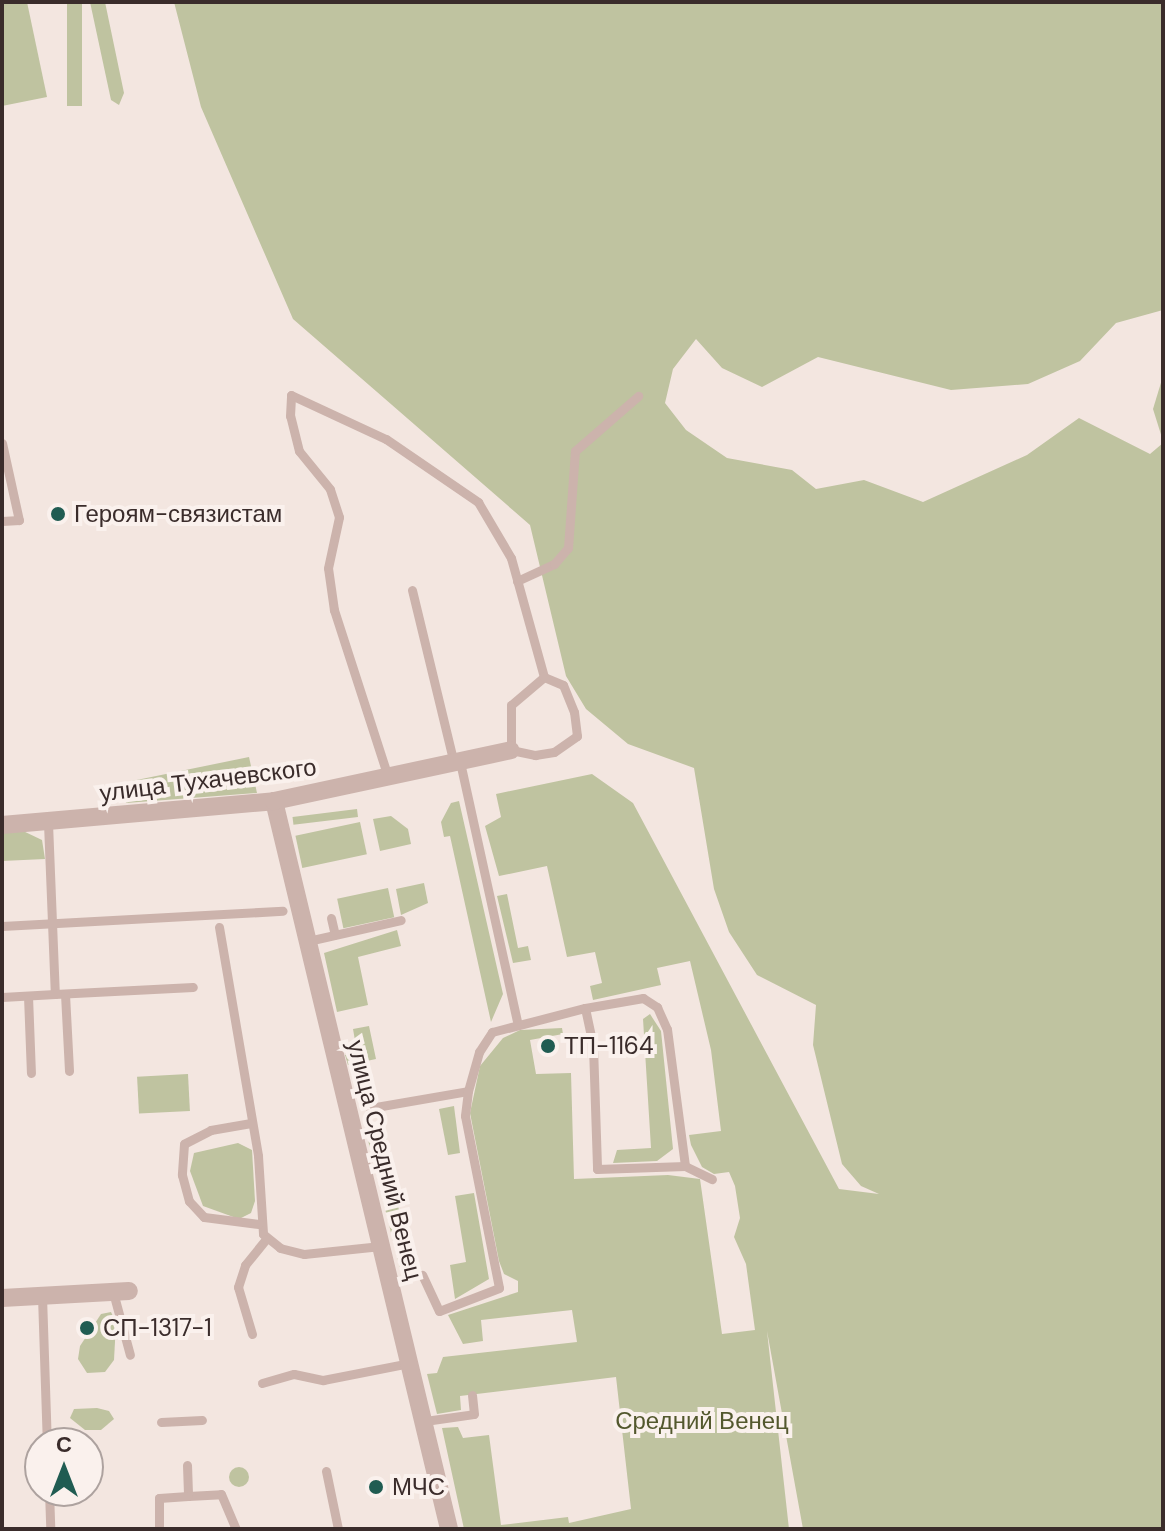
<!DOCTYPE html>
<html>
<head>
<meta charset="utf-8">
<style>
  body { margin:0 }
  #map { position:relative; width:1165px; height:1531px; overflow:hidden; background:#f3e6e0; font-family:"DM Sans",sans-serif }
  div>[style] { position:absolute }
  .green>* { inset:0; background:#bfc3a0; transform-origin:0 0 }
  .round { border-radius:50% }
  .service>* { height:9px; margin:-4.5px; padding:0 4.5px; transform-origin:4.5px; border-radius:4.5px; background:#ccb3ac }
  .minor>* { height:18px; margin:-9px; padding:0 9px; transform-origin:9px; border-radius:9px; background:#ccb3ac }
  .dots>* { width:22px; height:22px; translate:-50% -50%; box-sizing:border-box; border:4px solid #faf1ed; border-radius:50% }
  span { translate:-50% -50%; white-space:nowrap; text-align:center; line-height:1.15; -webkit-text-stroke:8px #faf1ed; paint-order:stroke }
  .poi-label { font-size:24px; color:#3a2c2b }
  .left { translate:0 -50%; text-align:left }
  .street-label { font-size:24px; color:#3a2c2b }
  .park-label { font-size:24px; color:#53582e }
  .frame { position:absolute; inset:0; border:4px solid #3a2c2b; pointer-events:none }
  .north { position:absolute; left:24px; top:1427px; width:80px; height:80px; box-sizing:border-box; background:#faf1ed; border:2px solid #ada29f; border-radius:50%; rotate:0deg; font-size:22px; font-weight:700; line-height:32px; text-align:center; color:#3a2c2b }
  .north::after { content:''; display:block; margin:auto; width:28px; height:36px; background:#205c52; clip-path:polygon(50% 0,100% 100%,50% 72%,0 100%) }
</style>
</head>
<body>
<div id="map">
  <div class="green">
    <i style="clip-path:polygon(2px 2px,27px 2px,47px 97px,2px 106px)"></i>
    <i style="left:67px;top:2px;width:15px;height:104px"></i>
    <i style="clip-path:polygon(90px 2px,105px 2px,124px 93px,119px 105px,111px 100px)"></i>
    <i style="clip-path:polygon(174px 2px,1163px 2px,1163px 310px,1116px 323px,1080px 361px,1028px 384px,951px 390px,818px 357px,762px 387px,722px 368px,696px 339px,673px 369px,665px 403px,686px 430px,727px 458px,792px 470px,816px 489px,864px 480px,923px 502px,1027px 455px,1079px 418px,1150px 454px,1163px 443px,1163px 1529px,803px 1529px,767px 1331px,789px 1529px,464px 1529px,442px 1428px,458px 1427px,463px 1438px,489px 1435px,501px 1525px,568px 1517px,569px 1523px,631px 1509px,616px 1377px,460px 1396px,461px 1410px,437px 1414px,427px 1374px,437px 1373px,443px 1357px,577px 1342px,572px 1310px,481px 1320px,483px 1341px,463px 1344px,448px 1315px,518px 1292px,518px 1281px,504px 1274px,499px 1261px,470px 1113px,480px 1066px,503px 1038px,520px 1030px,562px 1028px,563px 1034px,530px 1040px,536px 1074px,571px 1073px,574px 1179px,668px 1175px,700px 1179px,722px 1334px,755px 1330px,746px 1264px,734px 1237px,740px 1218px,735px 1186px,729px 1172px,714px 1174px,702px 1167px,691px 1145px,689px 1135px,721px 1131px,711px 1050px,690px 961px,657px 968px,661px 985px,593px 1000px,590px 986px,602px 983px,595px 952px,567px 957px,547px 866px,499px 876px,485px 826px,501px 817px,496px 794px,592px 774px,633px 803px,839px 1189px,879px 1194px,861px 1186px,842px 1164px,813px 1045px,816px 1005px,757px 975px,729px 932px,714px 889px,694px 768px,628px 744px,586px 709px,566px 676px,530px 525px,293px 319px,201px 107px)"></i>
    <i style="clip-path:polygon(1163px 376px,1163px 441px,1153px 409px)"></i>
    <i style="clip-path:polygon(249px 757px,257px 793px,126px 803px,122px 783px)"></i>
    <i style="clip-path:polygon(459px 801px,503px 994px,491px 1022px,450px 836px,444px 837px,441px 822px,451px 803px)"></i>
    <i style="left:357px;top:809px;width:8px;height:65px;rotate:83deg"></i>
    <i style="clip-path:polygon(391px 816px,408px 829px,411px 844px,380px 851px,373px 819px)"></i>
    <i style="left:360px;top:822px;width:33px;height:66px;rotate:78deg"></i>
    <i style="clip-path:polygon(21px 830px,42px 840px,45px 859px,2px 861px,2px 831px)"></i>
    <i style="clip-path:polygon(424px 883px,428px 903px,401px 915px,396px 889px)"></i>
    <i style="left:388px;top:888px;width:30px;height:52px;rotate:78deg"></i>
    <i style="clip-path:polygon(507px 894px,518px 948px,528px 946px,531px 960px,513px 963px,497px 896px)"></i>
    <i style="clip-path:polygon(397px 930px,401px 946px,358px 957px,368px 1005px,337px 1012px,324px 953px)"></i>
    <i style="clip-path:polygon(650px 1014px,661px 1031px,673px 1149px,657px 1161px,613px 1163px,617px 1150px,651px 1148px,643px 1019px)"></i>
    <i style="clip-path:polygon(369px 1026px,376px 1059px,348px 1065px,345px 1055px,357px 1052px,353px 1029px)"></i>
    <i style="left:188px;top:1074px;width:37px;height:51px;rotate:87deg"></i>
    <i style="clip-path:polygon(454px 1106px,460px 1153px,448px 1155px,439px 1109px)"></i>
    <i style="clip-path:polygon(385px 1128px,407px 1258px,399px 1259px,401px 1273px,366px 1132px)"></i>
    <i style="clip-path:polygon(238px 1143px,252px 1150px,255px 1201px,251px 1213px,239px 1219px,203px 1206px,190px 1171px,194px 1153px)"></i>
    <i style="clip-path:polygon(474px 1193px,489px 1279px,455px 1299px,450px 1265px,466px 1262px,455px 1196px)"></i>
    <i style="clip-path:polygon(111px 1312px,116px 1323px,114px 1360px,105px 1372px,87px 1373px,78px 1359px,80px 1346px,101px 1314px)"></i>
    <i style="clip-path:polygon(97px 1408px,109px 1411px,114px 1419px,101px 1430px,85px 1430px,70px 1418px,74px 1409px)"></i>
    <i class="round" style="left:229px;top:1467px;width:20px;height:20px"></i>
  </div>
  <div class="service">
    <i style="left:2px;top:443px;width:79px;rotate:77.6deg"></i>
    <i style="left:19px;top:520px;width:17px;rotate:177deg"></i>
    <i style="left:517px;top:581px;width:41px;rotate:-24.7deg"></i>
    <i style="left:554px;top:564px;width:21px;rotate:-49deg"></i>
    <i style="left:568px;top:548px;width:97px;rotate:-85.9deg"></i>
    <i style="left:575px;top:451px;width:84px;rotate:-41.1deg"></i>
    <i style="left:412px;top:590px;width:178px;rotate:76.4deg"></i>
    <i style="left:460px;top:762px;width:266px;rotate:77.6deg"></i>
    <i style="left:388px;top:777px;width:176px;rotate:-107.9deg"></i>
    <i style="left:334px;top:610px;width:42px;rotate:-98.1deg"></i>
    <i style="left:328px;top:568px;width:52px;rotate:-77.8deg"></i>
    <i style="left:339px;top:517px;width:29px;rotate:-108deg"></i>
    <i style="left:330px;top:489px;width:49px;rotate:-129.2deg"></i>
    <i style="left:299px;top:451px;width:36px;rotate:-104deg"></i>
    <i style="left:290px;top:416px;width:21px;rotate:-87deg"></i>
    <i style="left:291px;top:395px;width:105px;rotate:24.9deg"></i>
    <i style="left:386px;top:439px;width:112px;rotate:34.4deg"></i>
    <i style="left:478px;top:502px;width:65px;rotate:59.5deg"></i>
    <i style="left:511px;top:558px;width:123px;rotate:74.5deg"></i>
    <i style="left:544px;top:677px;width:43px;rotate:139.7deg"></i>
    <i style="left:511px;top:705px;width:45px;rotate:90deg"></i>
    <i style="left:511px;top:750px;width:25px;rotate:12deg"></i>
    <i style="left:535px;top:755px;width:19px;rotate:-9deg"></i>
    <i style="left:554px;top:752px;width:28px;rotate:-35deg"></i>
    <i style="left:577px;top:736px;width:24px;rotate:-97deg"></i>
    <i style="left:574px;top:712px;width:29px;rotate:-112deg"></i>
    <i style="left:563px;top:685px;width:21px;rotate:-157deg"></i>
    <i style="left:48px;top:823px;width:171px;rotate:87.7deg"></i>
    <i style="left:55px;top:994px;width:138px;rotate:-2.9deg"></i>
    <i style="left:331px;top:918px;width:17px;rotate:77deg"></i>
    <i style="left:2px;top:926px;width:281px;rotate:-3.1deg"></i>
    <i style="left:219px;top:927px;width:232px;rotate:80.3deg"></i>
    <i style="left:258px;top:1156px;width:78px;rotate:86.3deg"></i>
    <i style="left:263px;top:1234px;width:22px;rotate:39deg"></i>
    <i style="left:280px;top:1248px;width:25px;rotate:14deg"></i>
    <i style="left:304px;top:1254px;width:77px;rotate:-5.9deg"></i>
    <i style="left:308px;top:941px;width:95px;rotate:-12.7deg"></i>
    <i style="left:65px;top:994px;width:77px;rotate:87deg"></i>
    <i style="left:28px;top:996px;width:77px;rotate:87.8deg"></i>
    <i style="left:2px;top:997px;width:53px;rotate:-3.2deg"></i>
    <i style="left:585px;top:1008px;width:59px;rotate:-9.8deg"></i>
    <i style="left:643px;top:998px;width:17px;rotate:33deg"></i>
    <i style="left:657px;top:1007px;width:24px;rotate:66deg"></i>
    <i style="left:667px;top:1029px;width:138px;rotate:82.5deg"></i>
    <i style="left:685px;top:1166px;width:30px;rotate:26deg"></i>
    <i style="left:468px;top:1091px;width:41px;rotate:-74.2deg"></i>
    <i style="left:479px;top:1052px;width:24px;rotate:-57deg"></i>
    <i style="left:492px;top:1032px;width:96px;rotate:-14.5deg"></i>
    <i style="left:585px;top:1008px;width:39px;rotate:78deg"></i>
    <i style="left:593px;top:1046px;width:123px;rotate:88.1deg"></i>
    <i style="left:597px;top:1169px;width:88px;rotate:-2deg"></i>
    <i style="left:370px;top:1108px;width:99px;rotate:-9.8deg"></i>
    <i style="left:468px;top:1091px;width:25px;rotate:97deg"></i>
    <i style="left:465px;top:1116px;width:175px;rotate:78.8deg"></i>
    <i style="left:499px;top:1288px;width:64px;rotate:159deg"></i>
    <i style="left:439px;top:1311px;width:40px;rotate:-115deg"></i>
    <i style="left:251px;top:1123px;width:41px;rotate:170.1deg"></i>
    <i style="left:211px;top:1130px;width:30px;rotate:153deg"></i>
    <i style="left:184px;top:1144px;width:31px;rotate:94deg"></i>
    <i style="left:182px;top:1175px;width:27px;rotate:75deg"></i>
    <i style="left:189px;top:1201px;width:22px;rotate:47deg"></i>
    <i style="left:204px;top:1217px;width:55px;rotate:7.3deg"></i>
    <i style="left:113px;top:1292px;width:65px;rotate:74.9deg"></i>
    <i style="left:42px;top:1296px;width:147px;rotate:88.1deg"></i>
    <i style="left:252px;top:1334px;width:49px;rotate:-106.6deg"></i>
    <i style="left:238px;top:1287px;width:23px;rotate:-72deg"></i>
    <i style="left:245px;top:1265px;width:33px;rotate:-51deg"></i>
    <i style="left:262px;top:1383px;width:33px;rotate:-16deg"></i>
    <i style="left:294px;top:1374px;width:30px;rotate:12deg"></i>
    <i style="left:323px;top:1380px;width:89px;rotate:-11.1deg"></i>
    <i style="left:425px;top:1421px;width:49px;rotate:-8.1deg"></i>
    <i style="left:474px;top:1414px;width:19px;rotate:-96deg"></i>
    <i style="left:161px;top:1422px;width:41px;rotate:-2.8deg"></i>
    <i style="left:187px;top:1465px;width:31px;rotate:88deg"></i>
    <i style="left:188px;top:1496px;width:33px;rotate:-3deg"></i>
    <i style="left:221px;top:1494px;width:38px;rotate:67deg"></i>
    <i style="left:326px;top:1471px;width:59px;rotate:78.3deg"></i>
    <i style="left:49px;top:1491px;width:38px;rotate:88deg"></i>
    <i style="left:159px;top:1529px;width:31px;rotate:-90deg"></i>
    <i style="left:159px;top:1498px;width:29px;rotate:-4deg"></i>
  </div>
  <div class="minor">
    <i style="left:274px;top:801px;width:749px;rotate:76.48deg"></i>
    <i style="left:2px;top:825px;width:273px;rotate:-5deg"></i>
    <i style="left:274px;top:801px;width:242px;rotate:-12.1deg"></i>
    <i style="left:2px;top:1298px;width:127px;rotate:-3.2deg"></i>
  </div>
  <div class="dots">
    <i style="left:58px;top:514px;background:#205c52"></i>
    <i style="left:548px;top:1046px;background:#205c52"></i>
    <i style="left:87px;top:1328px;background:#205c52"></i>
    <i style="left:376px;top:1487px;background:#205c52"></i>
  </div>
  <div class="poi-label">
    <span class="left" style="left:74px;top:514px">Героям-связистам</span>
    <span class="left" style="left:564px;top:1046px">ТП-1164</span>
    <span class="left" style="left:103px;top:1328px">СП-1317-1</span>
    <span class="left" style="left:392px;top:1487px">МЧС</span>
  </div>
  <div class="street-label">
    <span style="left:208px;top:780px;rotate:-7deg">улица Тухачевского</span>
    <span style="left:385px;top:1160px;rotate:76deg">улица Средний Венец</span>
  </div>
  <div class="park-label">
    <span style="left:702px;top:1421px">Средний Венец</span>
  </div>
  <div class="frame"></div>
  <div class="north">С</div>
</div>
</body>
</html>
